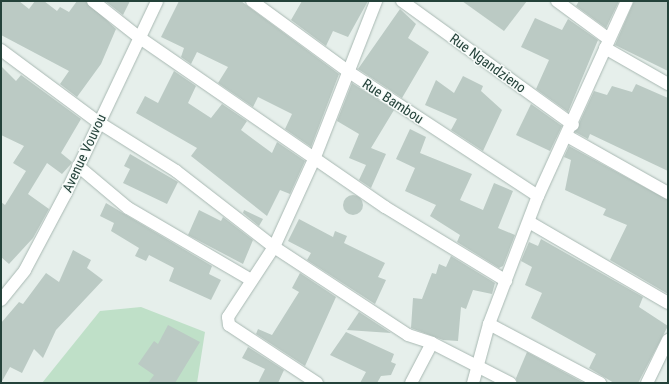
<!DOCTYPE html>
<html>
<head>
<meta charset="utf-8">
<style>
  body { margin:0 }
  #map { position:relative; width:669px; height:384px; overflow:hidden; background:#e6efeb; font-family:"Roboto Condensed",sans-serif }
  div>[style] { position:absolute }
  .green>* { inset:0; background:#bfe0c8 }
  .building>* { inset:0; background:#bbcac4 }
  .round { border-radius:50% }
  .roads { filter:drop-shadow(0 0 1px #a8b8b2) drop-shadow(0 0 1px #a8b8b2) }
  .street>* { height:12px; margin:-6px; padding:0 6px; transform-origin:6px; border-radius:6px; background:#fff }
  span { translate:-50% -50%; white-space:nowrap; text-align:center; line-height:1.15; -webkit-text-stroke:3px #f7fbf9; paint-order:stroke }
  .street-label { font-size:14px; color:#24423a }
  .frame { position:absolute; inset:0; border:2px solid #24423a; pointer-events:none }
</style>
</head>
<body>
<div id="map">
  <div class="green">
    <i style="clip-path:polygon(141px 307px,205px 332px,197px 383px,42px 383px,100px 311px)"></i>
  </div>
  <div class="building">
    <i style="clip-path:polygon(1px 1px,19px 1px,29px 9px,35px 1px,44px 1px,57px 11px,60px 7px,69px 12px,77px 1px,86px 1px,116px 29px,101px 64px,77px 97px,60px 84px,69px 71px,1px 35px)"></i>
    <i style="clip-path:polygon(105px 1px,130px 1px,123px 15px)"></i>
    <i style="clip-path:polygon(179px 1px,241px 1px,339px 74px,311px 147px,285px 129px,292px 114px,258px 97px,253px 107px,218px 83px,228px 67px,197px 52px,191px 64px,181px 57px,184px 48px,161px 37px)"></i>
    <i style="clip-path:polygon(302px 1px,368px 1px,348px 37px,333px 31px,326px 46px,291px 20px)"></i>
    <i style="clip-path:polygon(462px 1px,527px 1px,504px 31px)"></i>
    <i style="clip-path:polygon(579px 1px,619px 1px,606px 28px,576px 6px)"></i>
    <i style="clip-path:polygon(634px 1px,668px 1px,668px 71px,615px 45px)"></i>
    <i style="clip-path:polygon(400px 9px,416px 24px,408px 38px,429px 52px,402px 98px,358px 69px)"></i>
    <i style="clip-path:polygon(535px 18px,562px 30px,568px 19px,598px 40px,568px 112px,536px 89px,549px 60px,521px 47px)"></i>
    <i style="clip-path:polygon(1px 66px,16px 81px,21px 75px,81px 119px,61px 153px,72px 162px,71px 164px,62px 174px,47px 163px,28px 194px,49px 209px,33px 238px,9px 264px,1px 257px,1px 202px,5px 205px,26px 171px,13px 163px,24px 146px,1px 135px)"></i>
    <i style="clip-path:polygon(174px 71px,196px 86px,188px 103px,211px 118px,222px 104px,247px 121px,241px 130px,272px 153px,277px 142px,305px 161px,290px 194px,280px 190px,267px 216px,191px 156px,197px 148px,136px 113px,145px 96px,158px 103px)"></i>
    <i style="clip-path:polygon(463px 76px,483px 86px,481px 91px,502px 110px,483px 151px,451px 130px,457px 119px,425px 105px,436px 80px,454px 93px)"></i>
    <i style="clip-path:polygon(352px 83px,394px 110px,371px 148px,386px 154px,371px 188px,359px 180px,366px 165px,349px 158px,359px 134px,337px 121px)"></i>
    <i style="clip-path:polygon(636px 84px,668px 98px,668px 171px,590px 134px,588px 139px,575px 132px,594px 91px,607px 95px,612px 86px,632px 92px)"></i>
    <i style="clip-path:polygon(531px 104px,562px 126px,550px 151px,516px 135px)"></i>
    <i style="clip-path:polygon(410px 129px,426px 137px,420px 153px,472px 174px,460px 200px,483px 210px,494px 183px,513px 191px,498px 228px,515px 235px,503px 266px,499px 268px,457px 242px,460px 235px,430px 216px,436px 205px,405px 191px,415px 168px,396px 159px)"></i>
    <i style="clip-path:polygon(569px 146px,668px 200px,668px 294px,610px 260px,627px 225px,603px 215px,606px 209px,565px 190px,571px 160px,564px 157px)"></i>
    <i style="clip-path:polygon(130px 154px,178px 182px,167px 204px,123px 183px,130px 169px,124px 166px)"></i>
    <i class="round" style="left:343px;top:195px;width:20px;height:20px"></i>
    <i style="clip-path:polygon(106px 203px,212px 266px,209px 274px,221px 280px,211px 300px,169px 281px,174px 268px,149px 255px,146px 261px,135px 256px,139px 248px,111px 231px,114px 223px,100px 216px)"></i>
    <i style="clip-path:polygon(199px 210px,221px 221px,223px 217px,253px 240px,243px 264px,188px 235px)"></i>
    <i style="clip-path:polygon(244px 210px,263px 219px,259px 226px,243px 213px)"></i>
    <i style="clip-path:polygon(299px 219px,333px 237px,335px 231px,347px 236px,344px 243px,385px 263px,378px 277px,386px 280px,375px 304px,307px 260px,311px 253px,288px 241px)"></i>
    <i style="clip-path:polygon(541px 239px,643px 297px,639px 307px,668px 326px,638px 383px,614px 383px,589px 368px,596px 354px,531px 318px,542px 293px,525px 285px,532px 267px,521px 261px,529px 242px,538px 246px)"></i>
    <i style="clip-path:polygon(73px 250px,91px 260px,87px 268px,103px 280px,56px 330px,43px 358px,34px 349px,22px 373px,10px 367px,1px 383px,1px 323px,19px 302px,23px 304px,46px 273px,59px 282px)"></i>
    <i style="clip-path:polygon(451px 256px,495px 283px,492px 294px,473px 290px,466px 309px,461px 307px,458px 341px,443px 340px,411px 328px,413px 298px,422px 299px,432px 273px,436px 274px,439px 264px,446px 267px)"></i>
    <i style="clip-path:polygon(300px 273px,336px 297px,305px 366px,256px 334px,258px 329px,272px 335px,299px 292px,292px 288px)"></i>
    <i style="clip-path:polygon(359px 312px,391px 333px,347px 330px)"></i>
    <i style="clip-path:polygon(168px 325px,200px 342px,175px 383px,148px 383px,154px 375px,138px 364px,154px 341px,158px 344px)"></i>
    <i style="clip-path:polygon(346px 332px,394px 354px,391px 362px,396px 364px,391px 375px,381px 376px,377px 383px,360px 383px,366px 372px,330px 355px)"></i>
    <i style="clip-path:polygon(248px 347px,284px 370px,278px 383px,258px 383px,265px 369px,242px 358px)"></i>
    <i style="clip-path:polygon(527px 352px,584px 383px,517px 383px,516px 378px)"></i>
  </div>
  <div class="roads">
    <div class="street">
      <i style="left:93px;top:1px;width:60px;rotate:38.2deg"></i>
      <i style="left:140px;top:38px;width:298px;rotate:34.6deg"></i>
      <i style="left:385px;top:207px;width:142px;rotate:31.4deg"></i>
      <i style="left:252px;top:1px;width:120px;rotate:36.2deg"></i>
      <i style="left:349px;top:72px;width:226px;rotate:33.3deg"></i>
      <i style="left:402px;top:1px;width:211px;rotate:35.9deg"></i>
      <i style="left:557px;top:1px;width:64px;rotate:36.2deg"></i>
      <i style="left:605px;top:48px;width:73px;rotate:29.7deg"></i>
      <i style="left:1px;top:50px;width:121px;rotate:36.6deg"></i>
      <i style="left:98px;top:122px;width:92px;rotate:32.1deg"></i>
      <i style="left:176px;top:171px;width:124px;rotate:37.8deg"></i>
      <i style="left:274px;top:247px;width:160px;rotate:33.3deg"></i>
      <i style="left:408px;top:335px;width:25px;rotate:18deg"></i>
      <i style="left:432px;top:343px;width:88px;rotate:27.1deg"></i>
      <i style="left:567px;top:136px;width:116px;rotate:29.4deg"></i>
      <i style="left:78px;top:166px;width:65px;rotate:40deg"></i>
      <i style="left:128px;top:208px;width:143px;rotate:30.3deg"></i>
      <i style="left:529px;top:222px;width:161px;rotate:30.2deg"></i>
      <i style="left:1px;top:300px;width:38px;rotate:-51deg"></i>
      <i style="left:25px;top:270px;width:87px;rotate:-62deg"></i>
      <i style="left:66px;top:193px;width:212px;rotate:-64.6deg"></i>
      <i style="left:489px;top:324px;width:126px;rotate:28deg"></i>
      <i style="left:317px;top:383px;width:105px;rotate:-146.6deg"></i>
      <i style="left:229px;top:325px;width:8px;rotate:-97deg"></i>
      <i style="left:228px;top:317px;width:84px;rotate:-56.7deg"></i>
      <i style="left:274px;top:247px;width:99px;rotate:-65.5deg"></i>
      <i style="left:315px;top:157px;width:168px;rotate:-68.6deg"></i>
      <i style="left:411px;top:383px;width:45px;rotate:-62.3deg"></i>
      <i style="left:473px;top:383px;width:61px;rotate:-74.8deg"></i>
      <i style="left:489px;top:324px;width:137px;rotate:-69.1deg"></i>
      <i style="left:538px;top:196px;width:214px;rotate:-65.5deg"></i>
      <i style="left:647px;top:383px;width:48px;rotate:-64deg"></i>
    </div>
  </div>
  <div class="street-label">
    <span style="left:488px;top:63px;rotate:36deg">Rue Ngandzieno</span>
    <span style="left:393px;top:101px;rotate:33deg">Rue Bambou</span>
    <span style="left:84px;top:153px;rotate:-65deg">Avenue Vouvou</span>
  </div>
  <div class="frame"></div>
</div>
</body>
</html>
